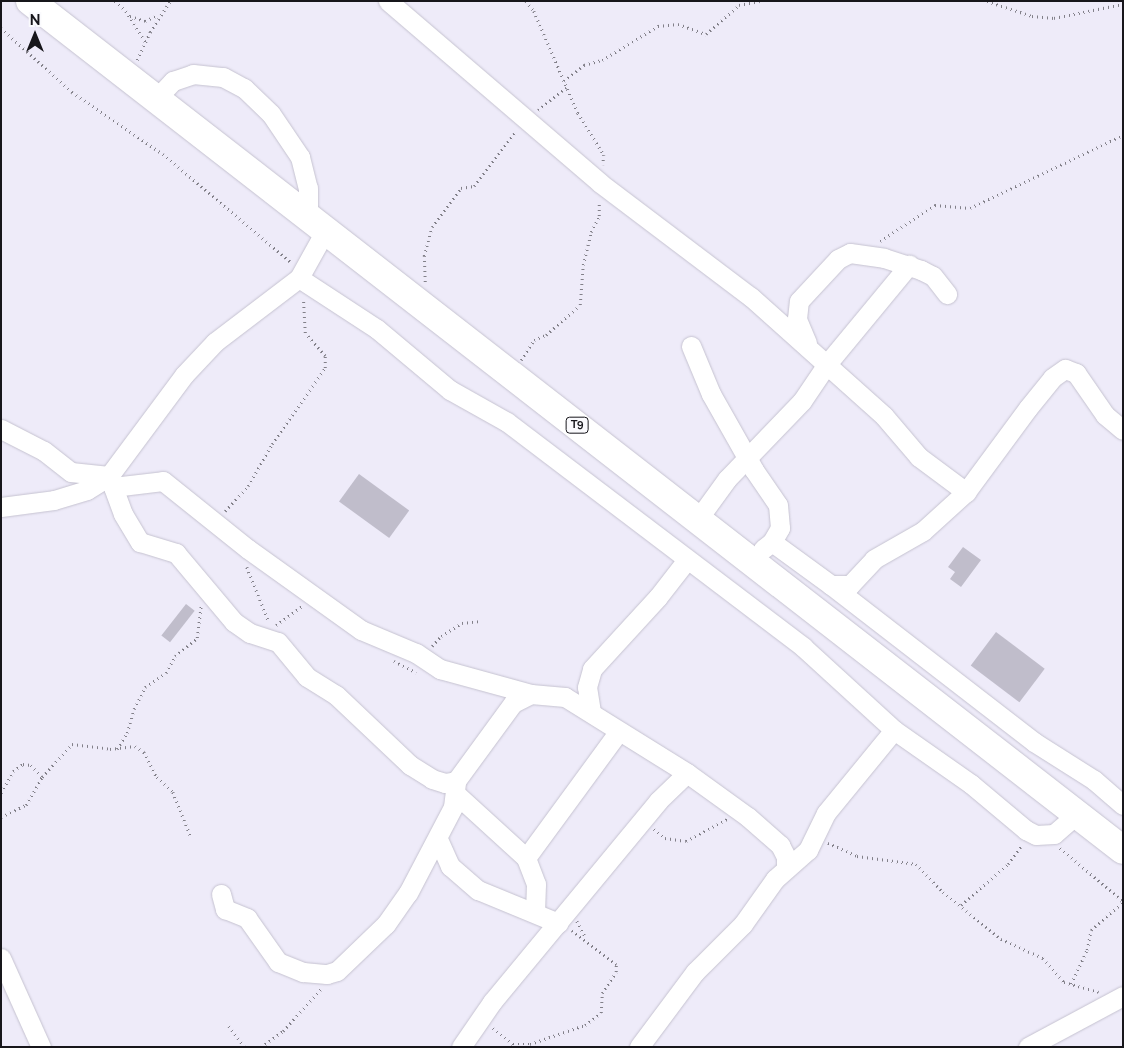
<!DOCTYPE html>
<html>
<head>
<meta charset="utf-8">
<style>
  body { margin:0 }
  #map { position:relative; width:1124px; height:1048px; overflow:hidden; background:#eeebf9; font-family:Raleway,sans-serif }
  div>[style] { position:absolute }
  .building>* { inset:0; background:#c0bdcb; transform-origin:0 0 }
  .path>* { height:2.5px; margin-top:-1.25px; transform-origin:0; background:repeating-linear-gradient(90deg,#828089 0 1px,transparent 0 5px) }
  .roads { filter:drop-shadow(0 0 1px #c5c2d0) drop-shadow(0 0 1px #c5c2d0) }
  .minor>* { height:19px; margin:-9.5px; padding:0 9.5px; transform-origin:9.5px; border-radius:9.5px; background:#fff }
  .highway>* { height:28px; margin:-14px; padding:0 14px; transform-origin:14px; border-radius:14px; background:#fff }
  span { translate:-50% -50%; white-space:nowrap; text-align:center; line-height:1.15; -webkit-text-stroke:5px #fafafd; paint-order:stroke }
  .shield-label span { padding:1px 4px; background:#fafafd; border:1px solid; border-radius:4px; -webkit-text-stroke-width:0 }
  .shield-label { font-size:11px; color:#17161b; font-weight:700 }
  .frame { position:absolute; inset:0; border:2px solid #17161b; pointer-events:none }
  .north { position:absolute; left:10px; top:10px; width:50px; height:50px; -webkit-text-stroke:4px #fafafd; paint-order:stroke; rotate:0deg; font-size:14px; font-weight:700; line-height:20px; text-align:center; color:#17161b }
  .north::after { content:''; display:block; margin:auto; width:18px; height:22px; background:#17161b; clip-path:polygon(50% 0,100% 100%,50% 72%,0 100%) }
</style>
</head>
<body>
<div id="map">
  <div class="building">
    <i style="left:359px;top:474px;width:62px;height:34px;rotate:36deg"></i>
    <i style="clip-path:polygon(963px 547px,981px 560px,961px 587px,950px 579px,955px 572px,948px 567px)"></i>
    <i style="left:186px;top:604px;width:11px;height:40px;rotate:38deg"></i>
    <i style="left:996px;top:632px;width:61px;height:42px;rotate:37deg"></i>
  </div>
  <div class="path">
    <i style="left:115px;top:1px;width:15px;rotate:42deg"></i>
    <i style="left:126px;top:11px;width:36px;rotate:58deg"></i>
    <i style="left:526px;top:1px;width:13px;rotate:51deg"></i>
    <i style="left:534px;top:11px;width:111px;rotate:66.7deg"></i>
    <i style="left:578px;top:113px;width:49px;rotate:58.2deg"></i>
    <i style="left:604px;top:155px;width:10px;rotate:96deg"></i>
    <i style="left:987px;top:1px;width:47px;rotate:18.4deg"></i>
    <i style="left:1032px;top:16px;width:22px;rotate:5deg"></i>
    <i style="left:1054px;top:18px;width:70px;rotate:-11.5deg"></i>
    <i style="left:130px;top:16px;width:16px;rotate:18deg"></i>
    <i style="left:145px;top:21px;width:14px;rotate:-25deg"></i>
    <i style="left:1px;top:28px;width:96px;rotate:42deg"></i>
    <i style="left:72px;top:92px;width:110px;rotate:34.3deg"></i>
    <i style="left:163px;top:154px;width:167px;rotate:40.2deg"></i>
    <i style="left:137px;top:60px;width:31px;rotate:-65deg"></i>
    <i style="left:150px;top:32px;width:37px;rotate:-57deg"></i>
    <i style="left:564px;top:81px;width:26px;rotate:-39deg"></i>
    <i style="left:584px;top:65px;width:19px;rotate:-16deg"></i>
    <i style="left:602px;top:60px;width:66px;rotate:-31.3deg"></i>
    <i style="left:658px;top:26px;width:20px;rotate:-6deg"></i>
    <i style="left:678px;top:24px;width:30px;rotate:20deg"></i>
    <i style="left:706px;top:34px;width:44px;rotate:-41.3deg"></i>
    <i style="left:739px;top:5px;width:21px;rotate:-11deg"></i>
    <i style="left:538px;top:110px;width:36px;rotate:-39deg"></i>
    <i style="left:880px;top:241px;width:66px;rotate:-33.2deg"></i>
    <i style="left:935px;top:205px;width:35px;rotate:5deg"></i>
    <i style="left:970px;top:208px;width:170px;rotate:-25.5deg"></i>
    <i style="left:425px;top:282px;width:26px;rotate:-92deg"></i>
    <i style="left:424px;top:256px;width:30px;rotate:-75deg"></i>
    <i style="left:432px;top:227px;width:49px;rotate:-53.4deg"></i>
    <i style="left:461px;top:188px;width:13px;rotate:-9deg"></i>
    <i style="left:474px;top:186px;width:69px;rotate:-52.6deg"></i>
    <i style="left:521px;top:360px;width:24px;rotate:-57deg"></i>
    <i style="left:534px;top:340px;width:13px;rotate:-23deg"></i>
    <i style="left:546px;top:335px;width:45px;rotate:-41.4deg"></i>
    <i style="left:580px;top:305px;width:40px;rotate:-85.7deg"></i>
    <i style="left:583px;top:265px;width:34px;rotate:-76deg"></i>
    <i style="left:591px;top:232px;width:18px;rotate:-63deg"></i>
    <i style="left:599px;top:216px;width:15px;rotate:-90deg"></i>
    <i style="left:225px;top:511px;width:34px;rotate:-47deg"></i>
    <i style="left:248px;top:486px;width:48px;rotate:-60.3deg"></i>
    <i style="left:272px;top:444px;width:93px;rotate:-55.1deg"></i>
    <i style="left:325px;top:368px;width:12px;rotate:-90deg"></i>
    <i style="left:325px;top:356px;width:30px;rotate:-131deg"></i>
    <i style="left:305px;top:333px;width:34px;rotate:-93deg"></i>
    <i style="left:247px;top:567px;width:59px;rotate:68.2deg"></i>
    <i style="left:276px;top:625px;width:32px;rotate:-36deg"></i>
    <i style="left:432px;top:646px;width:13px;rotate:-48deg"></i>
    <i style="left:441px;top:636px;width:25px;rotate:-32deg"></i>
    <i style="left:462px;top:623px;width:18px;rotate:-6deg"></i>
    <i style="left:394px;top:661px;width:25px;rotate:27deg"></i>
    <i style="left:117px;top:749px;width:19px;rotate:-58deg"></i>
    <i style="left:127px;top:733px;width:25px;rotate:-74deg"></i>
    <i style="left:134px;top:709px;width:25px;rotate:-63deg"></i>
    <i style="left:145px;top:687px;width:25px;rotate:-34deg"></i>
    <i style="left:166px;top:673px;width:19px;rotate:-62deg"></i>
    <i style="left:175px;top:656px;width:28px;rotate:-39deg"></i>
    <i style="left:197px;top:638px;width:33px;rotate:-83deg"></i>
    <i style="left:1px;top:793px;width:25px;rotate:-61deg"></i>
    <i style="left:13px;top:771px;width:12px;rotate:-35deg"></i>
    <i style="left:23px;top:764px;width:8px;rotate:7deg"></i>
    <i style="left:31px;top:765px;width:16px;rotate:47deg"></i>
    <i style="left:1px;top:817px;width:28px;rotate:-26deg"></i>
    <i style="left:26px;top:805px;width:32px;rotate:-60deg"></i>
    <i style="left:42px;top:777px;width:45px;rotate:-47.7deg"></i>
    <i style="left:72px;top:744px;width:38px;rotate:7deg"></i>
    <i style="left:110px;top:749px;width:25px;rotate:-7deg"></i>
    <i style="left:135px;top:746px;width:11px;rotate:34deg"></i>
    <i style="left:144px;top:752px;width:28px;rotate:63deg"></i>
    <i style="left:157px;top:777px;width:22px;rotate:43deg"></i>
    <i style="left:173px;top:792px;width:48px;rotate:68.2deg"></i>
    <i style="left:654px;top:829px;width:14px;rotate:39deg"></i>
    <i style="left:665px;top:838px;width:21px;rotate:8deg"></i>
    <i style="left:686px;top:841px;width:47px;rotate:-28.2deg"></i>
    <i style="left:828px;top:843px;width:32px;rotate:24deg"></i>
    <i style="left:857px;top:856px;width:60px;rotate:7.7deg"></i>
    <i style="left:916px;top:864px;width:39px;rotate:46deg"></i>
    <i style="left:943px;top:892px;width:75px;rotate:39deg"></i>
    <i style="left:1001px;top:939px;width:46px;rotate:24.3deg"></i>
    <i style="left:1043px;top:958px;width:32px;rotate:49deg"></i>
    <i style="left:1064px;top:982px;width:36px;rotate:16deg"></i>
    <i style="left:1060px;top:848px;width:82px;rotate:40.1deg"></i>
    <i style="left:961px;top:905px;width:62px;rotate:-41.1deg"></i>
    <i style="left:1008px;top:864px;width:22px;rotate:-54deg"></i>
    <i style="left:577px;top:921px;width:19px;rotate:62deg"></i>
    <i style="left:1071px;top:984px;width:38px;rotate:-65deg"></i>
    <i style="left:1087px;top:950px;width:20px;rotate:-79deg"></i>
    <i style="left:1091px;top:930px;width:43px;rotate:-41.2deg"></i>
    <i style="left:229px;top:1026px;width:26px;rotate:53deg"></i>
    <i style="left:493px;top:1028px;width:26px;rotate:39deg"></i>
    <i style="left:513px;top:1044px;width:17px"></i>
    <i style="left:530px;top:1044px;width:58px;rotate:-19.1deg"></i>
    <i style="left:585px;top:1025px;width:20px;rotate:-37deg"></i>
    <i style="left:601px;top:1013px;width:20px;rotate:-87deg"></i>
    <i style="left:602px;top:993px;width:25px;rotate:-56deg"></i>
    <i style="left:616px;top:972px;width:7px;rotate:-90deg"></i>
    <i style="left:616px;top:965px;width:56px;rotate:-142.3deg"></i>
    <i style="left:261px;top:1047px;width:27px;rotate:-36deg"></i>
    <i style="left:283px;top:1031px;width:57px;rotate:-47.9deg"></i>
  </div>
  <div class="roads">
    <div class="minor">
      <i style="left:388px;top:1px;width:279px;rotate:40.6deg"></i>
      <i style="left:600px;top:183px;width:189px;rotate:37.1deg"></i>
      <i style="left:751px;top:297px;width:178px;rotate:41.8deg"></i>
      <i style="left:884px;top:416px;width:54px;rotate:49.5deg"></i>
      <i style="left:919px;top:457px;width:59px;rotate:36.7deg"></i>
      <i style="left:156px;top:99px;width:25px;rotate:-47deg"></i>
      <i style="left:173px;top:81px;width:21px;rotate:-19deg"></i>
      <i style="left:193px;top:74px;width:30px;rotate:6deg"></i>
      <i style="left:223px;top:77px;width:24px;rotate:28deg"></i>
      <i style="left:244px;top:88px;width:37px;rotate:44deg"></i>
      <i style="left:271px;top:114px;width:52px;rotate:56deg"></i>
      <i style="left:300px;top:157px;width:32px;rotate:76deg"></i>
      <i style="left:308px;top:188px;width:29px;rotate:90deg"></i>
      <i style="left:299px;top:278px;width:93px;rotate:33.2deg"></i>
      <i style="left:377px;top:329px;width:95px;rotate:39.9deg"></i>
      <i style="left:450px;top:390px;width:65px;rotate:29.3deg"></i>
      <i style="left:507px;top:422px;width:372px;rotate:37.2deg"></i>
      <i style="left:803px;top:647px;width:123px;rotate:42.4deg"></i>
      <i style="left:894px;top:730px;width:94px;rotate:35deg"></i>
      <i style="left:971px;top:784px;width:72px;rotate:39.9deg"></i>
      <i style="left:1026px;top:830px;width:11px;rotate:27deg"></i>
      <i style="left:1036px;top:835px;width:18px;rotate:-3deg"></i>
      <i style="left:1054px;top:834px;width:30px;rotate:-41deg"></i>
      <i style="left:807px;top:343px;width:26px;rotate:-113deg"></i>
      <i style="left:797px;top:319px;width:18px;rotate:-84deg"></i>
      <i style="left:799px;top:301px;width:57px;rotate:-47.1deg"></i>
      <i style="left:838px;top:259px;width:13px;rotate:-27deg"></i>
      <i style="left:850px;top:253px;width:34px;rotate:8deg"></i>
      <i style="left:884px;top:258px;width:39px;rotate:18deg"></i>
      <i style="left:921px;top:270px;width:13px;rotate:27deg"></i>
      <i style="left:933px;top:276px;width:23px;rotate:52deg"></i>
      <i style="left:691px;top:346px;width:52px;rotate:67.4deg"></i>
      <i style="left:711px;top:394px;width:87px;rotate:60.5deg"></i>
      <i style="left:754px;top:470px;width:42px;rotate:55.6deg"></i>
      <i style="left:778px;top:505px;width:23px;rotate:85deg"></i>
      <i style="left:780px;top:528px;width:16px;rotate:120deg"></i>
      <i style="left:772px;top:542px;width:11px;rotate:142deg"></i>
      <i style="left:1px;top:429px;width:48px;rotate:27.1deg"></i>
      <i style="left:44px;top:451px;width:34px;rotate:38deg"></i>
      <i style="left:71px;top:472px;width:38px;rotate:6deg"></i>
      <i style="left:109px;top:476px;width:40px;rotate:69.8deg"></i>
      <i style="left:123px;top:514px;width:33px;rotate:59deg"></i>
      <i style="left:140px;top:542px;width:38px;rotate:17deg"></i>
      <i style="left:176px;top:553px;width:90px;rotate:50deg"></i>
      <i style="left:234px;top:622px;width:19px;rotate:35deg"></i>
      <i style="left:250px;top:633px;width:29px;rotate:18deg"></i>
      <i style="left:278px;top:642px;width:45px;rotate:50.4deg"></i>
      <i style="left:307px;top:677px;width:34px;rotate:32deg"></i>
      <i style="left:336px;top:695px;width:102px;rotate:43.4deg"></i>
      <i style="left:410px;top:765px;width:26px;rotate:32deg"></i>
      <i style="left:432px;top:779px;width:14px;rotate:17deg"></i>
      <i style="left:445px;top:783px;width:11px;rotate:-10deg"></i>
      <i style="left:456px;top:781px;width:97px;rotate:-53.8deg"></i>
      <i style="left:513px;top:703px;width:20px;rotate:-27deg"></i>
      <i style="left:531px;top:694px;width:34px;rotate:5deg"></i>
      <i style="left:565px;top:697px;width:144px;rotate:31.9deg"></i>
      <i style="left:687px;top:773px;width:75px;rotate:35.8deg"></i>
      <i style="left:748px;top:817px;width:43px;rotate:41.2deg"></i>
      <i style="left:780px;top:845px;width:13px;rotate:63deg"></i>
      <i style="left:786px;top:857px;width:11px;rotate:90deg"></i>
      <i style="left:113px;top:487px;width:50px;rotate:-6.8deg"></i>
      <i style="left:163px;top:481px;width:109px;rotate:38.7deg"></i>
      <i style="left:248px;top:549px;width:139px;rotate:35.6deg"></i>
      <i style="left:361px;top:630px;width:60px;rotate:22.7deg"></i>
      <i style="left:416px;top:653px;width:29px;rotate:34deg"></i>
      <i style="left:440px;top:669px;width:94px;rotate:15.4deg"></i>
      <i style="left:1px;top:507px;width:53px;rotate:-7.5deg"></i>
      <i style="left:54px;top:500px;width:34px;rotate:-17deg"></i>
      <i style="left:87px;top:490px;width:26px;rotate:-32deg"></i>
      <i style="left:109px;top:476px;width:126px;rotate:-53.4deg"></i>
      <i style="left:184px;top:375px;width:45px;rotate:-46.8deg"></i>
      <i style="left:215px;top:342px;width:106px;rotate:-37.3deg"></i>
      <i style="left:299px;top:278px;width:54px;rotate:-61deg"></i>
      <i style="left:698px;top:519px;width:49px;rotate:-54.1deg"></i>
      <i style="left:727px;top:479px;width:108px;rotate:-46.1deg"></i>
      <i style="left:802px;top:401px;width:45px;rotate:-56deg"></i>
      <i style="left:827px;top:364px;width:129px;rotate:-50.4deg"></i>
      <i style="left:772px;top:542px;width:73px;rotate:36.1deg"></i>
      <i style="left:831px;top:585px;width:19px"></i>
      <i style="left:850px;top:585px;width:35px;rotate:-47deg"></i>
      <i style="left:874px;top:559px;width:56px;rotate:-29.7deg"></i>
      <i style="left:923px;top:531px;width:58px;rotate:-42.2deg"></i>
      <i style="left:966px;top:492px;width:104px;rotate:-53.6deg"></i>
      <i style="left:1028px;top:408px;width:38px;rotate:-51deg"></i>
      <i style="left:1052px;top:378px;width:16px;rotate:-35deg"></i>
      <i style="left:1065px;top:369px;width:12px;rotate:20deg"></i>
      <i style="left:1076px;top:373px;width:51px;rotate:55.4deg"></i>
      <i style="left:1105px;top:415px;width:23px;rotate:40deg"></i>
      <i style="left:831px;top:585px;width:257px;rotate:37.7deg"></i>
      <i style="left:1034px;top:742px;width:71px;rotate:32.3deg"></i>
      <i style="left:1094px;top:780px;width:38px;rotate:41deg"></i>
      <i style="left:591px;top:712px;width:25px;rotate:-99deg"></i>
      <i style="left:587px;top:687px;width:19px;rotate:-74deg"></i>
      <i style="left:592px;top:669px;width:98px;rotate:-47.5deg"></i>
      <i style="left:658px;top:597px;width:46px;rotate:-52.1deg"></i>
      <i style="left:456px;top:794px;width:95px;rotate:42.4deg"></i>
      <i style="left:526px;top:858px;width:28px;rotate:69deg"></i>
      <i style="left:536px;top:884px;width:28px;rotate:92deg"></i>
      <i style="left:438px;top:839px;width:30px;rotate:66deg"></i>
      <i style="left:450px;top:866px;width:37px;rotate:41deg"></i>
      <i style="left:478px;top:890px;width:87px;rotate:22.4deg"></i>
      <i style="left:526px;top:858px;width:157px;rotate:-53.8deg"></i>
      <i style="left:221px;top:894px;width:16px;rotate:75deg"></i>
      <i style="left:225px;top:909px;width:24px;rotate:22deg"></i>
      <i style="left:247px;top:918px;width:54px;rotate:54.8deg"></i>
      <i style="left:278px;top:962px;width:27px;rotate:22deg"></i>
      <i style="left:303px;top:972px;width:24px;rotate:5deg"></i>
      <i style="left:327px;top:974px;width:10px;rotate:-17deg"></i>
      <i style="left:337px;top:971px;width:68px;rotate:-43.8deg"></i>
      <i style="left:386px;top:924px;width:38px;rotate:-55deg"></i>
      <i style="left:408px;top:893px;width:97px;rotate:-62.4deg"></i>
      <i style="left:453px;top:807px;width:26px;rotate:-83deg"></i>
      <i style="left:1px;top:958px;width:98px;rotate:65.8deg"></i>
      <i style="left:461px;top:1047px;width:55px;rotate:-55.4deg"></i>
      <i style="left:492px;top:1002px;width:261px;rotate:-50.4deg"></i>
      <i style="left:658px;top:801px;width:40px;rotate:-44deg"></i>
      <i style="left:639px;top:1047px;width:94px;rotate:-53.3deg"></i>
      <i style="left:695px;top:972px;width:68px;rotate:-45deg"></i>
      <i style="left:743px;top:924px;width:55px;rotate:-54.6deg"></i>
      <i style="left:775px;top:879px;width:44px;rotate:-41.3deg"></i>
      <i style="left:808px;top:850px;width:41px;rotate:-64.1deg"></i>
      <i style="left:826px;top:813px;width:107px;rotate:-50.7deg"></i>
      <i style="left:1028px;top:1047px;width:108px;rotate:-28.2deg"></i>
    </div>
    <div class="highway">
      <i style="left:30px;top:1px;width:1384px;rotate:37.84deg"></i>
    </div>
  </div>
  <div class="shield-label">
    <span style="left:577px;top:425px">T9</span>
  </div>
  <div class="frame"></div>
  <div class="north">N</div>
</div>
</body>
</html>
